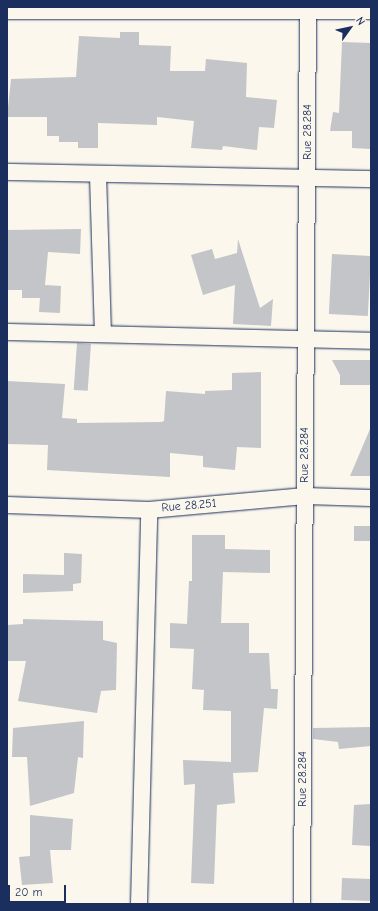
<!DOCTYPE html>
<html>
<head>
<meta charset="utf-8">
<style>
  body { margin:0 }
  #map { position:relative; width:378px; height:911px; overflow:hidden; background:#fbf7ec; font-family:"Comic Neue",sans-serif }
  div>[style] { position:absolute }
  .building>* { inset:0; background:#c3c5c9; transform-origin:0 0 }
  .roads { filter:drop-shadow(0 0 1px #1b2f5e) drop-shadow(0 0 1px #1b2f5e) }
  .minor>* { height:16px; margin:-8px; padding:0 8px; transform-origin:8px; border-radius:8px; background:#fbf7ec }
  span { translate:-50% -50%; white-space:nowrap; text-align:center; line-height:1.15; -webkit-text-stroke:3px #fbf7ec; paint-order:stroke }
  .street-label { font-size:12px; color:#1b2f5e }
  .frame { position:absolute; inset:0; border:8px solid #1b2f5e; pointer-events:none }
  .north { position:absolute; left:330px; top:8px; width:40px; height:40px; -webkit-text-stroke:3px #fbf7ec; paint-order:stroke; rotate:57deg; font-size:11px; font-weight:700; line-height:16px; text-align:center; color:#1b2f5e }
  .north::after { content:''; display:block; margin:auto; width:14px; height:18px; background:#1b2f5e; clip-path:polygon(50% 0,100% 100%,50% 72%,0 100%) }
  .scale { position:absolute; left:8px; top:885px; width:58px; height:18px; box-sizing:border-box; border:2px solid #1b2f5e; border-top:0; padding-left:5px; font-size:12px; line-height:14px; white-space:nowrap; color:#1b2f5e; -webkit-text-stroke:3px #fbf7ec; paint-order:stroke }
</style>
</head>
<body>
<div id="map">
  <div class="building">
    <i style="clip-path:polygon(120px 32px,139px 32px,139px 45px,171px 46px,170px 71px,205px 71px,206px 59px,247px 63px,246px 97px,277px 100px,274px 128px,259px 127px,257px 150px,223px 146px,222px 150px,191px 148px,194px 121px,157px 117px,157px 125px,98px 123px,98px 148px,78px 148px,78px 142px,59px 142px,59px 136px,47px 136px,47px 117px,7px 117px,11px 79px,76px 77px,79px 36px,120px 38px)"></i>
    <i style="clip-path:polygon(342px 42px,371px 43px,371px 149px,352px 148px,352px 131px,330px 131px,333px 112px,339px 113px)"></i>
    <i style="clip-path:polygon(81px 229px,80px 254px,48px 252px,45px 285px,61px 286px,60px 313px,39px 312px,40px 298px,22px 298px,22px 290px,7px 290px,7px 230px)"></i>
    <i style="clip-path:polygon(238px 239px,260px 308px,273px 299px,271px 326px,233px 324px,235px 285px,203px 295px,191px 255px,212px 249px,215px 259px,237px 253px)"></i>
    <i style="left:332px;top:254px;width:39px;height:60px;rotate:3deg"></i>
    <i style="left:77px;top:343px;width:14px;height:47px;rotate:4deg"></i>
    <i style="clip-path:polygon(332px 360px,371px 360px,371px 385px,340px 385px,340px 375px)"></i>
    <i style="clip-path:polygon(261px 372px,261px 448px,237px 447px,235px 470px,203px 467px,203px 456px,170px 453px,170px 477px,47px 470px,48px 445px,7px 444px,7px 381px,65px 384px,62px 418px,77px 419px,77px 423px,161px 422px,164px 421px,166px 391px,205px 394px,205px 391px,232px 390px,232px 373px)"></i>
    <i style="clip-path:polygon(370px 429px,371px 476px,350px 476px)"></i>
    <i style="left:354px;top:526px;width:17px;height:15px"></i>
    <i style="clip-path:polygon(192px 535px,225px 535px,225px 549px,270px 550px,270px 573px,223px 572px,221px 623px,249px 623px,249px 653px,269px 653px,271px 689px,278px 689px,277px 709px,264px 708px,258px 772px,233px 773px,235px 803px,217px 805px,214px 884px,191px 883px,195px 784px,184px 785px,183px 760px,231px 762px,231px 711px,203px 710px,204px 690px,192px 689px,194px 649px,170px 648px,170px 623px,187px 624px,189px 581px,192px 581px)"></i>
    <i style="clip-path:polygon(64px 553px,82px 554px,81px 583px,73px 584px,73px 591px,23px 593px,23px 574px,64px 575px)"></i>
    <i style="clip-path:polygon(23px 619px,103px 621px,103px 640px,117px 643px,116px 690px,101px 691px,97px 713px,18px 701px,26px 661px,7px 661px,7px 625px,23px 624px)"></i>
    <i style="clip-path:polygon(84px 721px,83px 758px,78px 757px,74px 793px,30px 806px,27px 757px,12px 757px,13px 728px)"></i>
    <i style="clip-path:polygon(371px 727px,371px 746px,339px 749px,338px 742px,313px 739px,313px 728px)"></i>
    <i style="clip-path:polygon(371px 804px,371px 846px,352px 845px,354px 805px)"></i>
    <i style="clip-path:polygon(30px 815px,73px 819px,71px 850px,50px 850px,53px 883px,22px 885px,19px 857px,30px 856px)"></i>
    <i style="left:342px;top:878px;width:29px;height:22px;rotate:2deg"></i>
  </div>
  <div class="roads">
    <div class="minor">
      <i style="left:7px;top:11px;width:364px"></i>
      <i style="left:7px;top:172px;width:364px;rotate:1.1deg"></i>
      <i style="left:98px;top:175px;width:157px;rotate:88.2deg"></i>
      <i style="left:7px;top:332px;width:364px;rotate:1.4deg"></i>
      <i style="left:7px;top:505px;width:142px;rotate:2deg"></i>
      <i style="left:149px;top:510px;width:157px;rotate:-5.1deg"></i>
      <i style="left:305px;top:496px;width:66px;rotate:1.7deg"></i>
      <i style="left:139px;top:904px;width:394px;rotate:-88.5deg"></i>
      <i style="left:302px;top:904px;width:897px;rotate:-89.62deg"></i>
    </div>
  </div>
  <div class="street-label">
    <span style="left:308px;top:132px;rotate:-90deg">Rue 28.284</span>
    <span style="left:305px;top:455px;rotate:-90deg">Rue 28.284</span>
    <span style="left:189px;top:506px;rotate:-5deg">Rue 28.251</span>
    <span style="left:303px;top:779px;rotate:-90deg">Rue 28.284</span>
  </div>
  <div class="frame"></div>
  <div class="north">N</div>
  <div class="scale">20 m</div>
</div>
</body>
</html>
